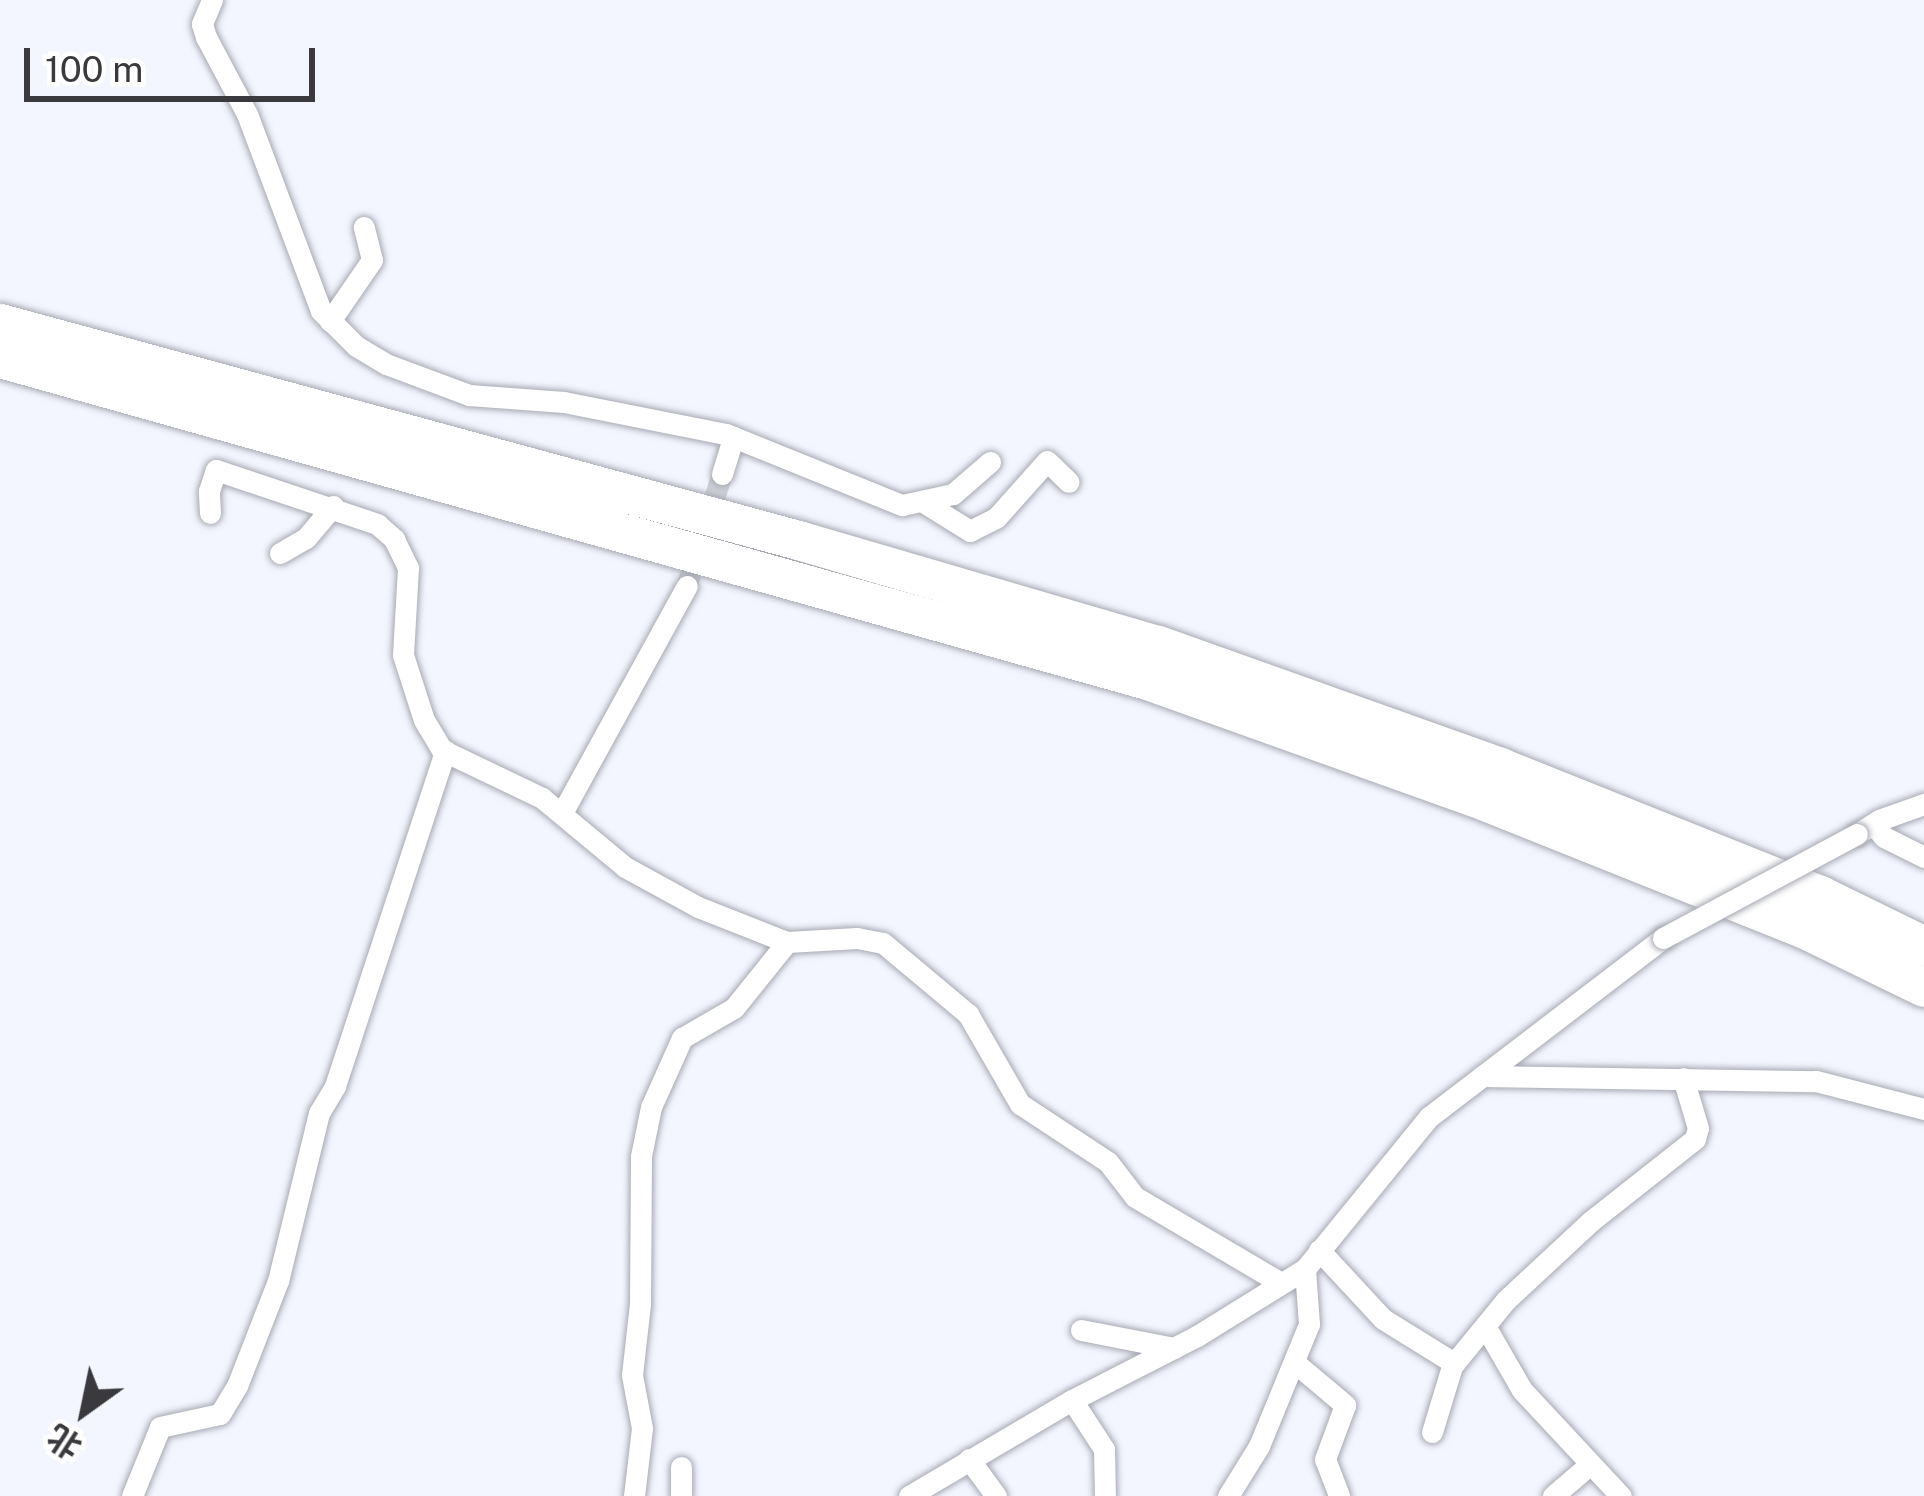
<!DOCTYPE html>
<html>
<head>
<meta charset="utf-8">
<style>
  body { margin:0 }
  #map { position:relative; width:1924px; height:1496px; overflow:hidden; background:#f3f5ff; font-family:"Public Sans","Noto Sans SC",sans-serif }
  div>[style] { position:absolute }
  .street-tunnel>* { height:21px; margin-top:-10.5px; transform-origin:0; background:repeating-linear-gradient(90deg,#ced0d8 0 21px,transparent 0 31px) }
  .roads { filter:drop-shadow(0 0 3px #a8aab3) drop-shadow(0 0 3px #a8aab3) }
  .street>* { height:21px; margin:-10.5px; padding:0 10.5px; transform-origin:10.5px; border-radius:10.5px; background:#fff }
  .highway>* { height:39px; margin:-19.5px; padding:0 19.5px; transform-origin:19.5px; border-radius:19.5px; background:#fff }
  .bridges { filter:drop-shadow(0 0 3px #a8aab3) drop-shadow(0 0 3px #a8aab3) }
  .street-bridge>* { height:21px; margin:-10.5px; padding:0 10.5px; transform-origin:10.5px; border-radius:10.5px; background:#fff }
  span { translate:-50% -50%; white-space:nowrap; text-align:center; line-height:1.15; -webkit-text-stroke:9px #fff; paint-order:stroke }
  .north { position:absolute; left:24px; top:1352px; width:120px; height:120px; -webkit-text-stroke:9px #fff; paint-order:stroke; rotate:213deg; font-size:33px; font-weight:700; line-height:48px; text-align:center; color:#3a3a3e }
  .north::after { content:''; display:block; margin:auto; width:42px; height:54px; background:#3a3a3e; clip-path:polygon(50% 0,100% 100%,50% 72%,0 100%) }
  .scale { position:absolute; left:24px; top:48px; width:291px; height:54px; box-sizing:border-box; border:6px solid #3a3a3e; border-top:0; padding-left:15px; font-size:36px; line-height:42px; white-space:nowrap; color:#3a3a3e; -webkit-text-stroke:9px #fff; paint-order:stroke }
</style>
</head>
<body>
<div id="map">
  <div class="street-tunnel">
    <i style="left:687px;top:586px;width:117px;rotate:-72.6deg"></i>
  </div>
  <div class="roads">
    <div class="street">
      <i style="left:212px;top:0;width:26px;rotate:113deg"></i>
      <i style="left:202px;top:24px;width:14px;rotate:73deg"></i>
      <i style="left:206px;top:37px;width:87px;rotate:62deg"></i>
      <i style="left:247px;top:114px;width:210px;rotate:69.4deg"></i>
      <i style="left:321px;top:311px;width:49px;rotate:45deg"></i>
      <i style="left:356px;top:346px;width:35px;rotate:31deg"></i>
      <i style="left:386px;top:364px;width:89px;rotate:20.5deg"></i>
      <i style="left:469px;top:395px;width:95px;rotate:4.2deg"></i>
      <i style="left:564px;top:402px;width:165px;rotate:11.2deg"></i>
      <i style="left:726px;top:434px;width:190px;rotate:22deg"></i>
      <i style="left:902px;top:505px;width:52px;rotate:-12.2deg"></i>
      <i style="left:953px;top:494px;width:49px;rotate:-40.9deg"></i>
      <i style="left:330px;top:321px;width:74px;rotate:-55.5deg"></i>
      <i style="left:372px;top:260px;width:34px;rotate:-104deg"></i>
      <i style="left:722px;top:474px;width:39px;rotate:-73deg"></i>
      <i style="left:925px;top:503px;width:53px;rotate:31.9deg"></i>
      <i style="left:970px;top:531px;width:29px;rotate:-27deg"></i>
      <i style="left:996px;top:518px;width:76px;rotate:-48.2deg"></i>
      <i style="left:1047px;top:461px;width:30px;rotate:44deg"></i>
      <i style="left:210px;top:513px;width:22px;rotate:-93deg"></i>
      <i style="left:209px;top:491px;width:22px;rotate:-72deg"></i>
      <i style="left:216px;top:470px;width:170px;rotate:18.5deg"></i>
      <i style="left:377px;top:524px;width:23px;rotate:41deg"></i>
      <i style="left:394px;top:539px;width:32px;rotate:64deg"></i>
      <i style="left:408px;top:568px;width:87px;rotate:93.3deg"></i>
      <i style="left:403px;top:655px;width:68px;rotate:72.1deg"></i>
      <i style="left:424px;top:720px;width:35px;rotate:59deg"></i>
      <i style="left:442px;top:750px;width:111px;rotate:25.6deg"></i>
      <i style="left:542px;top:798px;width:108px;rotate:39.7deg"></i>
      <i style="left:625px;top:867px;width:83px;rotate:28.7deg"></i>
      <i style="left:698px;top:907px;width:96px;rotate:21.5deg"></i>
      <i style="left:787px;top:942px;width:70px;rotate:-3.3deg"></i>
      <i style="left:857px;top:938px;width:26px;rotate:11deg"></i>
      <i style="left:883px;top:943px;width:111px;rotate:39.9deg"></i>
      <i style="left:968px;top:1014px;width:104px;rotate:60deg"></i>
      <i style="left:1020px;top:1104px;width:105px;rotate:33.4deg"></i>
      <i style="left:1108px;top:1162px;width:44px;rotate:52.4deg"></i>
      <i style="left:1135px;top:1197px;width:169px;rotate:30.5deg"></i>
      <i style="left:280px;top:553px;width:30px;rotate:-30deg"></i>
      <i style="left:306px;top:538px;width:42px;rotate:-49.8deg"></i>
      <i style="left:562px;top:813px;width:259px;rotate:-61.2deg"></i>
      <i style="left:1873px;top:824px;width:17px;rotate:50deg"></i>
      <i style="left:1884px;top:837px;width:45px;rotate:26.6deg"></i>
      <i style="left:1857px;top:834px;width:26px;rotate:-32deg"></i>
      <i style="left:1879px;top:820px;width:48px;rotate:-19.6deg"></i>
      <i style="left:1482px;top:1076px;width:334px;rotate:0.9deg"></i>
      <i style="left:1816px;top:1081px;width:112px;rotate:14.5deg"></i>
      <i style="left:1319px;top:1250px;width:94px;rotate:47.2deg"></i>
      <i style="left:1383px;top:1319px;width:84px;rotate:31.8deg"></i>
      <i style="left:1485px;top:1326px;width:74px;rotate:60deg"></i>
      <i style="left:1522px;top:1390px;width:145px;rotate:47deg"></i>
      <i style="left:1081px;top:1330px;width:95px;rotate:11deg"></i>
      <i style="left:1294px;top:1362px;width:67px;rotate:40.1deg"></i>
      <i style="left:1345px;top:1405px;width:58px;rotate:110.3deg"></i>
      <i style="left:1325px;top:1459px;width:40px;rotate:69deg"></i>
      <i style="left:1072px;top:1400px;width:59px;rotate:56.9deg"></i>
      <i style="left:1104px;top:1449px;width:47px;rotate:88.8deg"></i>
      <i style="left:1432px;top:1432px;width:69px;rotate:-73.1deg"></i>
      <i style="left:1452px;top:1366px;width:85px;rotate:-50.7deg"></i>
      <i style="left:1506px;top:1300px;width:116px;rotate:-42.9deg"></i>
      <i style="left:1591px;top:1221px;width:132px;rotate:-38.3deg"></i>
      <i style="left:1695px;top:1139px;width:11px;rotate:-75deg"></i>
      <i style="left:1698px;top:1128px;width:52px;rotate:-106.7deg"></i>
      <i style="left:969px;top:1459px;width:46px;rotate:53.9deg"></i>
      <i style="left:132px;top:1496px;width:74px;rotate:-67.9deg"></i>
      <i style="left:160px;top:1427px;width:61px;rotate:-12.2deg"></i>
      <i style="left:220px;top:1414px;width:33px;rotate:-59deg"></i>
      <i style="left:237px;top:1386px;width:113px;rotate:-68.7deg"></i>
      <i style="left:278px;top:1281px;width:173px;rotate:-76.3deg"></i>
      <i style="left:319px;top:1113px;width:31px;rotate:-59deg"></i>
      <i style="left:335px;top:1086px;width:353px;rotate:-71.8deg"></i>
      <i style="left:634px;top:1496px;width:68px;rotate:-83.3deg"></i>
      <i style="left:642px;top:1428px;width:54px;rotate:-100.7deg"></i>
      <i style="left:632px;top:1375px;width:71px;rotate:-83.6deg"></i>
      <i style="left:640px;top:1304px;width:148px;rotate:-89.6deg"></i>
      <i style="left:641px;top:1156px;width:50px;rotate:-78.5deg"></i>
      <i style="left:651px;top:1107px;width:76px;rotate:-65.8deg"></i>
      <i style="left:682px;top:1038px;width:60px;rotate:-30deg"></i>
      <i style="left:734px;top:1008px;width:85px;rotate:-51.2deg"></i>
      <i style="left:681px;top:1496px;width:29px;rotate:-90deg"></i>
      <i style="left:909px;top:1496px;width:189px;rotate:-30.5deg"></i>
      <i style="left:1072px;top:1400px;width:140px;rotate:-27.1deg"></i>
      <i style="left:1197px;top:1336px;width:127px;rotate:-31.8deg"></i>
      <i style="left:1305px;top:1269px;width:196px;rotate:-50.8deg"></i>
      <i style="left:1429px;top:1117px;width:295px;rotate:-37.4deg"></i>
      <i style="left:1228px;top:1496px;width:59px;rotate:-58.2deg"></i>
      <i style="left:1259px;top:1446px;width:132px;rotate:-67.7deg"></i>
      <i style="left:1309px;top:1324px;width:55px;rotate:-94.2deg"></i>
      <i style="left:1553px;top:1496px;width:46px;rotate:-40.6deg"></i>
    </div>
    <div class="highway">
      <i style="left:0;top:323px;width:827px;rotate:15.21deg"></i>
      <i style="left:798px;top:540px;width:375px;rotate:16.3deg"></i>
      <i style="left:1158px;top:645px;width:363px;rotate:19.6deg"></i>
      <i style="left:1500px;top:767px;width:345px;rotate:21.8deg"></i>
      <i style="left:1820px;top:895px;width:116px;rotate:26.1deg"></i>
      <i style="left:0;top:358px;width:1191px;rotate:15.68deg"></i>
      <i style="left:1147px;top:680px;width:361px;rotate:19.7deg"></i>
      <i style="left:1487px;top:802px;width:342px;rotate:21.8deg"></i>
      <i style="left:1805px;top:929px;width:132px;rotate:26deg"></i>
    </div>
  </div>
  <div class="bridges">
    <div class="street-bridge">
      <i style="left:1663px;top:938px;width:220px;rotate:-28.2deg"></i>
    </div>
  </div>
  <div class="north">北</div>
  <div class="scale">100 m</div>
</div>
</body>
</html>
